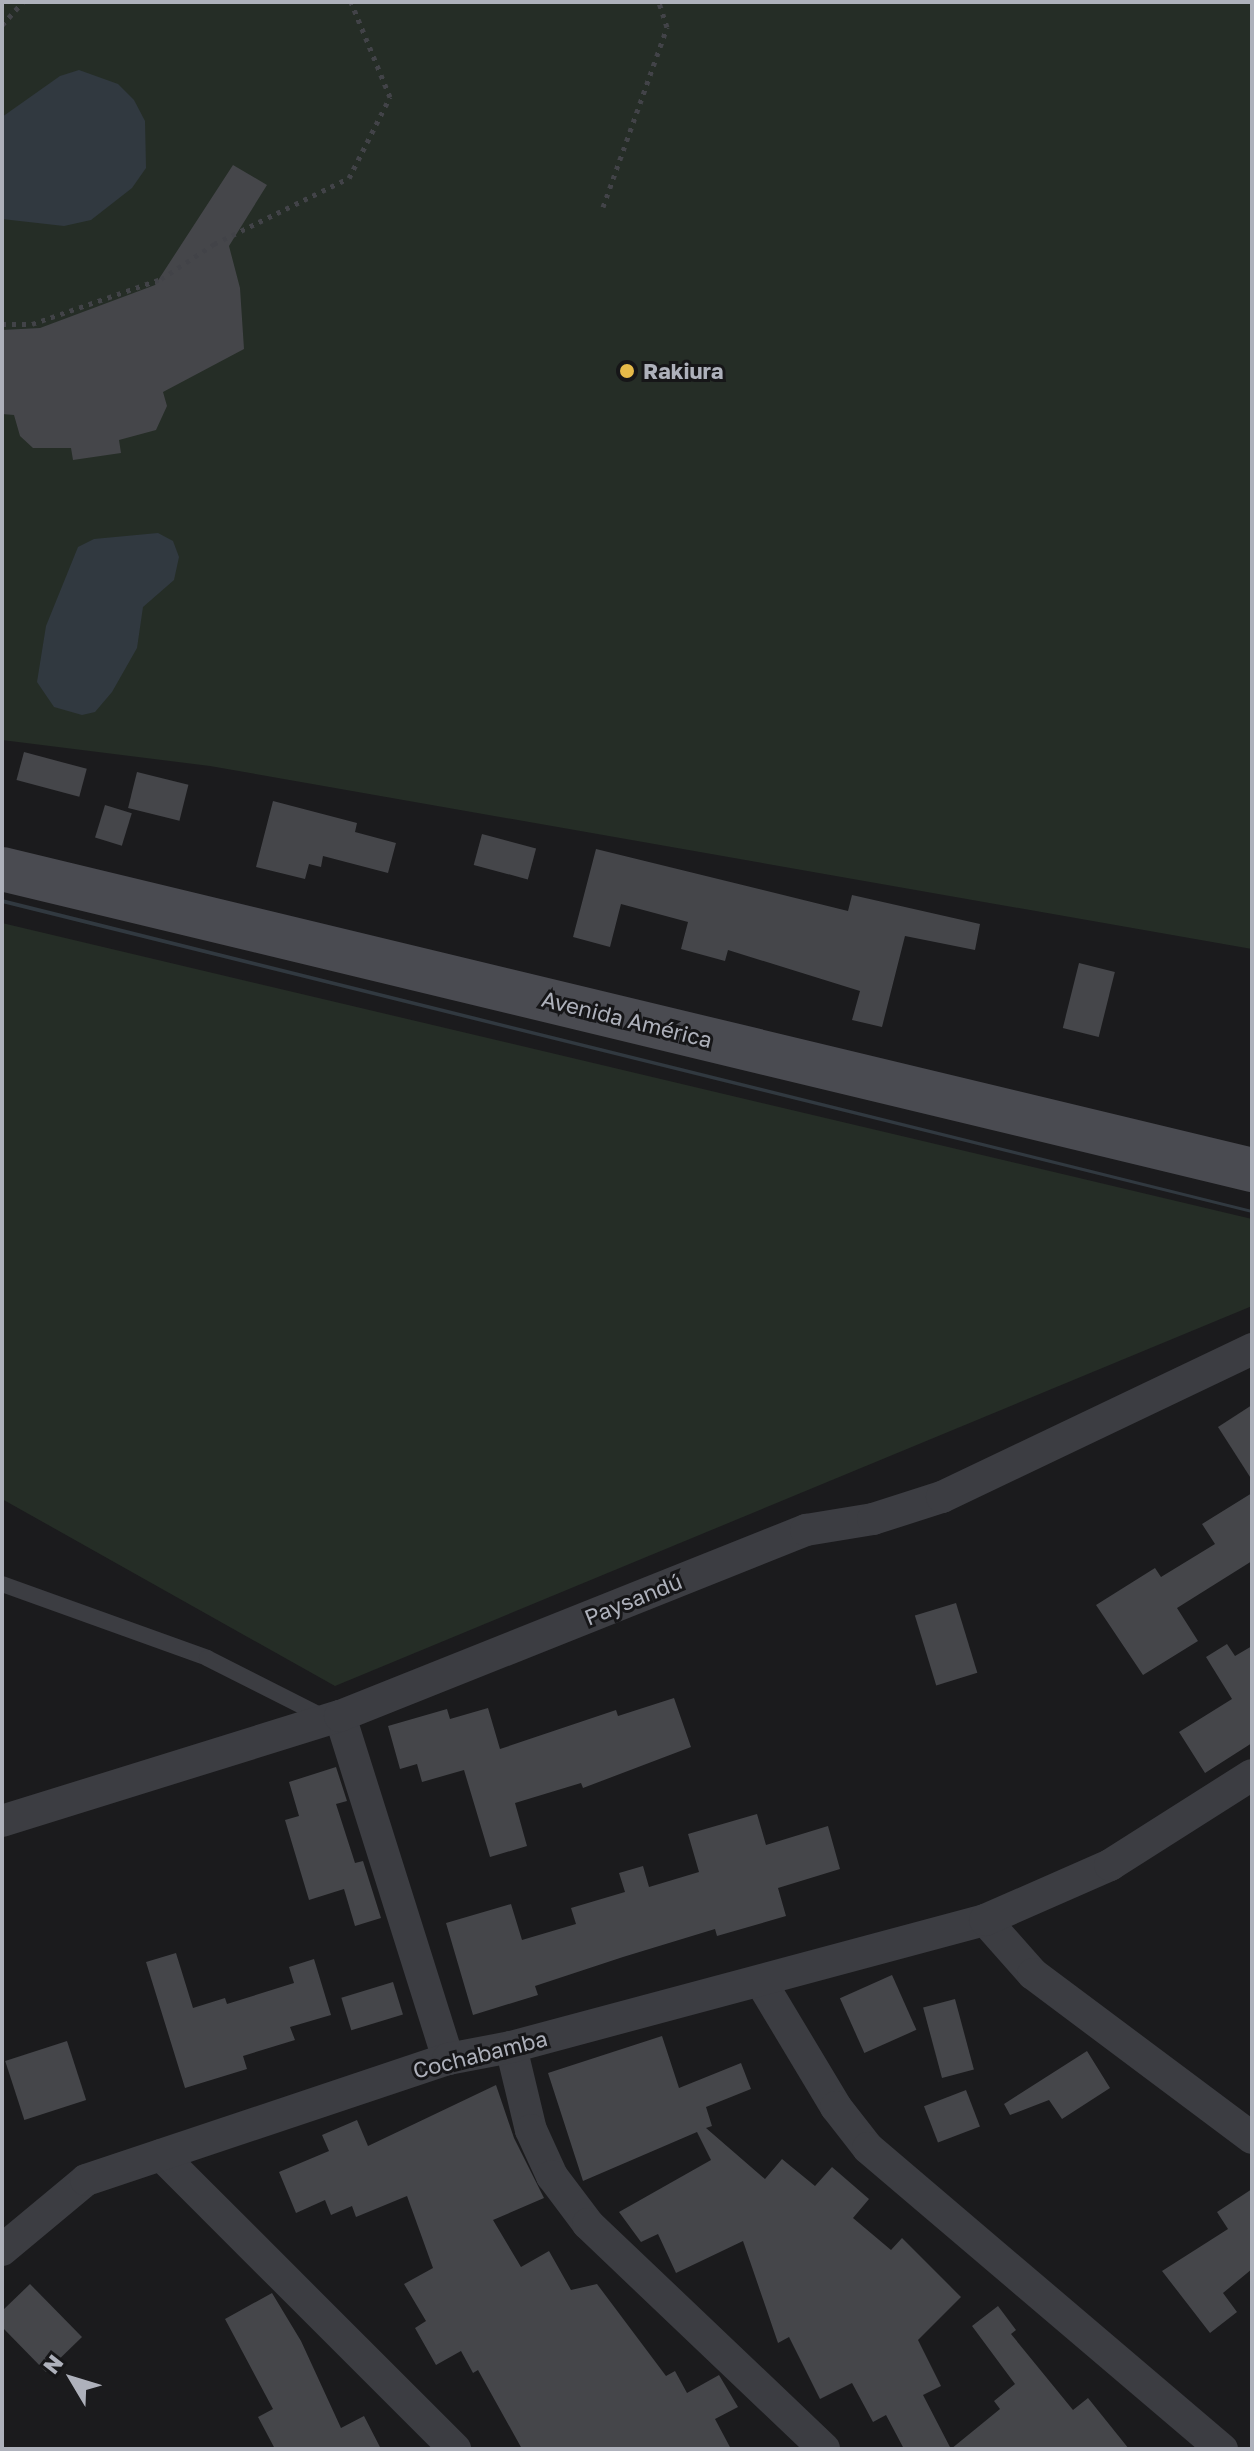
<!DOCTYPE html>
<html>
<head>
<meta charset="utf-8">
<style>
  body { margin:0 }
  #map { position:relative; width:1254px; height:2451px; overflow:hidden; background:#1b1b1d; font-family:"Golos Text",sans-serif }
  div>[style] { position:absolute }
  .green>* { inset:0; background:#252d26 }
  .water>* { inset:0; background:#313940 }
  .building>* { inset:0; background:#45464a; transform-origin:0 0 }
  .path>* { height:5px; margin-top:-2.5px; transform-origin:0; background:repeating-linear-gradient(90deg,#424348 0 4px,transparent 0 10px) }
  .lane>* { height:16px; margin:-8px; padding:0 8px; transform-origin:8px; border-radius:8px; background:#3c3d42 }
  .street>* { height:32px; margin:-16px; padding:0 16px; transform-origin:16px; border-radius:16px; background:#3c3d42 }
  .secondary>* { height:44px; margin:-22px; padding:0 22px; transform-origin:22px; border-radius:22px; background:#4a4b51 }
  .dots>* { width:22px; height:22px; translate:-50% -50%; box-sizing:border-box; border:4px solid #161618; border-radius:50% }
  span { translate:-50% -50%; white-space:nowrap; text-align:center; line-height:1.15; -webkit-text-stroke:6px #161618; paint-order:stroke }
  .poi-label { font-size:22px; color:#aeb1bb; font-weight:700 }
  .left { translate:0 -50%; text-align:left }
  .street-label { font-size:22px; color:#aeb1bb }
  .frame { position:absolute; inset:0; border:4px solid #aeb1bb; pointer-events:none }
  .north { position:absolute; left:32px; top:2339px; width:80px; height:80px; -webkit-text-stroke:6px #161618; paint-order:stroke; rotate:308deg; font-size:22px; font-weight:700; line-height:32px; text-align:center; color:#aeb1bb }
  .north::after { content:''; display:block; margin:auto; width:28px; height:36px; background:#aeb1bb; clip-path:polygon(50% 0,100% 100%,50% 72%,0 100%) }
</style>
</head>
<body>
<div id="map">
  <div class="green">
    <i style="clip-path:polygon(2px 2px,1252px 2px,1252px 949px,210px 766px,2px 740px)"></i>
    <i style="clip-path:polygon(2px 923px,1252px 1219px,1252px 1306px,335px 1686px,2px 1499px)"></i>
  </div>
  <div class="water">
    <i style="clip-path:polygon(79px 70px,118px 84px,134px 100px,145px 121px,146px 168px,132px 188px,91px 220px,64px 226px,2px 219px,2px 117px,60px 76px)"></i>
    <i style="clip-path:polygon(158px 533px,173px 541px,179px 557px,174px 580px,143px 607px,137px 648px,112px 692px,95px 712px,82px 715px,54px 707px,37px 682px,46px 626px,78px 547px,94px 539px)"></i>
    <i style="clip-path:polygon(2px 899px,1252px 1210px,1252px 1213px,2px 903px)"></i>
  </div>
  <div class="building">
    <i style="clip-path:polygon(233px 165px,267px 185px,229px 246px,240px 288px,244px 349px,163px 392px,167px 406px,156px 430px,119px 440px,121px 453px,73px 460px,71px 448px,33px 448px,20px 436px,14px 415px,2px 414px,2px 330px,40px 328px,155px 285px)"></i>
    <i style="left:24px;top:752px;width:65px;height:29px;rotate:15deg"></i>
    <i style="left:137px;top:772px;width:53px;height:37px;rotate:14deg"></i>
    <i style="clip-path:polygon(273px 801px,357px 823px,355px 832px,396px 843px,388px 873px,323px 856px,321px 867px,309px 864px,305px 879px,256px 867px)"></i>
    <i style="left:105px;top:805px;width:28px;height:34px;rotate:17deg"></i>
    <i style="left:482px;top:834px;width:56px;height:32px;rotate:15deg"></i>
    <i style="clip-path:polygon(596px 849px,848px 911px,852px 895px,980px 924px,975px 950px,905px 936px,882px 1027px,852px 1020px,860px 991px,728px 950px,725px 961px,681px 949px,688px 922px,621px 904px,610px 947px,573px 937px)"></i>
    <i style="left:1079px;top:963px;width:37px;height:67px;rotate:14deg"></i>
    <i style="clip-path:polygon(1252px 1405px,1252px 1480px,1218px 1427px)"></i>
    <i style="clip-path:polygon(1252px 1493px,1252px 1561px,1177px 1608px,1198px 1641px,1143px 1675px,1096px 1605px,1155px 1568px,1161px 1577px,1215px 1544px,1202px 1524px)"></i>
    <i style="left:956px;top:1603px;width:73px;height:43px;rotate:73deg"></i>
    <i style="clip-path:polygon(1227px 1644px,1235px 1656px,1252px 1646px,1252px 1743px,1205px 1773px,1179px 1732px,1232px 1699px,1206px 1657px)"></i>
    <i style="clip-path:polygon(674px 1698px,691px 1747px,583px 1788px,581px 1783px,515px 1803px,527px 1846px,490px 1857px,464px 1770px,422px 1782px,417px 1764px,400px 1769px,388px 1726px,447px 1709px,450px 1719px,488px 1708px,500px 1749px,616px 1710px,618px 1716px)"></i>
    <i style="clip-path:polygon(336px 1767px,347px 1801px,336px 1804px,355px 1863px,363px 1861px,381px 1918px,355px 1926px,344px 1889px,309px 1900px,285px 1820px,299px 1816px,289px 1782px)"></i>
    <i style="clip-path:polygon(757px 1814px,766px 1845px,828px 1826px,840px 1869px,778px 1888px,786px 1916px,717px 1936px,715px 1929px,623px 1957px,535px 1986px,538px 1995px,473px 2015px,446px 1923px,511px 1904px,522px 1940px,576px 1924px,571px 1908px,625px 1892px,619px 1873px,643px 1866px,649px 1887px,699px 1872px,688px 1834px)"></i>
    <i style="clip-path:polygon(176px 1953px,193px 2008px,225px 1998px,227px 2004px,294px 1983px,289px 1967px,314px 1959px,331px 2015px,290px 2027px,295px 2040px,243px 2056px,247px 2069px,185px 2088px,146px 1962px)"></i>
    <i style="left:892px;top:1975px;width:60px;height:57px;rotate:66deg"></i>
    <i style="left:393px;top:1982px;width:34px;height:54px;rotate:73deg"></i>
    <i style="left:955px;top:1999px;width:73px;height:33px;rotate:75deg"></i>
    <i style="clip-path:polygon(662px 2036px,679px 2088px,741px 2063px,751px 2089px,706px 2107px,712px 2126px,706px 2128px,765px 2179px,782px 2159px,815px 2186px,832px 2167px,869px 2199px,853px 2218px,891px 2250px,902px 2238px,961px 2297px,918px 2340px,941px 2386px,923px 2395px,951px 2449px,1000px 2409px,994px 2401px,1015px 2384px,972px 2326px,998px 2306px,1016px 2330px,1011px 2334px,1073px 2410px,1088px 2398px,1129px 2449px,904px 2449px,886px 2415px,873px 2422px,852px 2383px,820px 2399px,789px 2337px,778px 2343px,743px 2241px,676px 2273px,658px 2234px,641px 2242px,619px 2212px,711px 2160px,697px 2132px,583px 2181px,548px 2073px)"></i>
    <i style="left:67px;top:2041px;width:62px;height:65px;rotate:72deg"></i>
    <i style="clip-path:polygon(1087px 2051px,1110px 2088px,1062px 2119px,1049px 2100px,1010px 2115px,1004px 2104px)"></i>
    <i style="clip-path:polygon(496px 2085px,514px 2138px,544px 2198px,493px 2220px,521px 2267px,549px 2251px,571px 2290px,597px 2284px,666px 2376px,675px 2371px,687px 2393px,719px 2375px,738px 2407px,715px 2419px,731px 2449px,522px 2449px,478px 2370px,473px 2373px,461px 2351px,436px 2365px,415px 2328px,426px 2321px,404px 2284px,433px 2268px,407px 2196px,356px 2217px,352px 2206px,331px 2215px,325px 2200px,296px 2213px,279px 2172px,329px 2151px,322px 2135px,357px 2120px,368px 2146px)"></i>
    <i style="left:966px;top:2090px;width:39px;height:45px;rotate:69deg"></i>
    <i style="clip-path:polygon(1252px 2189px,1252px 2269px,1223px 2293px,1237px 2312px,1210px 2333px,1162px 2271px,1228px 2229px,1217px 2212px)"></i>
    <i style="clip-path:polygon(30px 2284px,82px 2337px,46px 2372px,2px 2327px,2px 2311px)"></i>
    <i style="clip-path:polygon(272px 2293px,301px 2341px,341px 2428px,364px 2416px,381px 2449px,275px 2449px,258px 2417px,273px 2409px,225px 2319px)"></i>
  </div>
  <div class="path">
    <i style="left:2px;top:25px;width:31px;rotate:-48deg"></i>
    <i style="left:603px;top:207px;width:191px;rotate:-70.4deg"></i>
    <i style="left:667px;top:27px;width:26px;rotate:-108deg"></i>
    <i style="left:2px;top:324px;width:30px"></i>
    <i style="left:32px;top:324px;width:137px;rotate:-19.2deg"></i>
    <i style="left:161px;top:279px;width:64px;rotate:-33.4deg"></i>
    <i style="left:214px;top:244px;width:150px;rotate:-26.1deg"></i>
    <i style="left:349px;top:178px;width:91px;rotate:-63.2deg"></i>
    <i style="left:390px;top:97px;width:103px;rotate:-112.3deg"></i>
  </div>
  <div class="lane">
    <i style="left:2px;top:1584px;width:218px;rotate:19.8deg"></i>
    <i style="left:207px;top:1658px;width:136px;rotate:26.8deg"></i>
  </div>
  <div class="street">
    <i style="left:340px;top:1716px;width:360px;rotate:72.5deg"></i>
    <i style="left:2px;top:1821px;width:354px;rotate:-17.3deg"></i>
    <i style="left:340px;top:1716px;width:502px;rotate:-21.76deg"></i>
    <i style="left:806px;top:1530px;width:68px;rotate:-9.3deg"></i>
    <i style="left:873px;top:1519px;width:72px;rotate:-17.7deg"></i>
    <i style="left:942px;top:1497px;width:344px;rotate:-25.5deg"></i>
    <i style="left:985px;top:1920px;width:72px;rotate:48.4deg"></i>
    <i style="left:1033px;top:1974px;width:274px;rotate:36.8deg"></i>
    <i style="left:761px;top:1982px;width:146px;rotate:59deg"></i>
    <i style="left:836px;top:2107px;width:52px;rotate:52deg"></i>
    <i style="left:868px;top:2148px;width:465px;rotate:40.4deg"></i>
    <i style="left:511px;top:2047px;width:85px;rotate:76.5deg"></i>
    <i style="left:531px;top:2130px;width:51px;rotate:65.5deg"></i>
    <i style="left:552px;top:2176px;width:60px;rotate:53.1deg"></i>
    <i style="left:588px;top:2224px;width:326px;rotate:43.6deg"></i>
    <i style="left:161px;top:2155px;width:416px;rotate:45deg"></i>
    <i style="left:2px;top:2250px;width:109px;rotate:-39.8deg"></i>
    <i style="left:86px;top:2180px;width:382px;rotate:-18.5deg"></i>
    <i style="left:448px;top:2059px;width:64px;rotate:-10.8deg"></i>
    <i style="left:511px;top:2047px;width:491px;rotate:-15deg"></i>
    <i style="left:985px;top:1920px;width:137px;rotate:-23.7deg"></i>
    <i style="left:1110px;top:1865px;width:168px;rotate:-32.4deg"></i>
  </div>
  <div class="secondary">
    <i style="left:2px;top:869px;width:1286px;rotate:13.54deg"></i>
  </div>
  <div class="dots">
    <i style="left:627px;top:371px;background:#e6ba49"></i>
  </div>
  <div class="poi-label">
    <span class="left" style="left:643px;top:371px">Rakiura</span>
  </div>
  <div class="street-label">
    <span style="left:627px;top:1019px;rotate:14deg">Avenida América</span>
    <span style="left:633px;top:1599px;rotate:-22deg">Paysandú</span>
    <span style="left:480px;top:2054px;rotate:-14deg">Cochabamba</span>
  </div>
  <div class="frame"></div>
  <div class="north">N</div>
</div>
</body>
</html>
